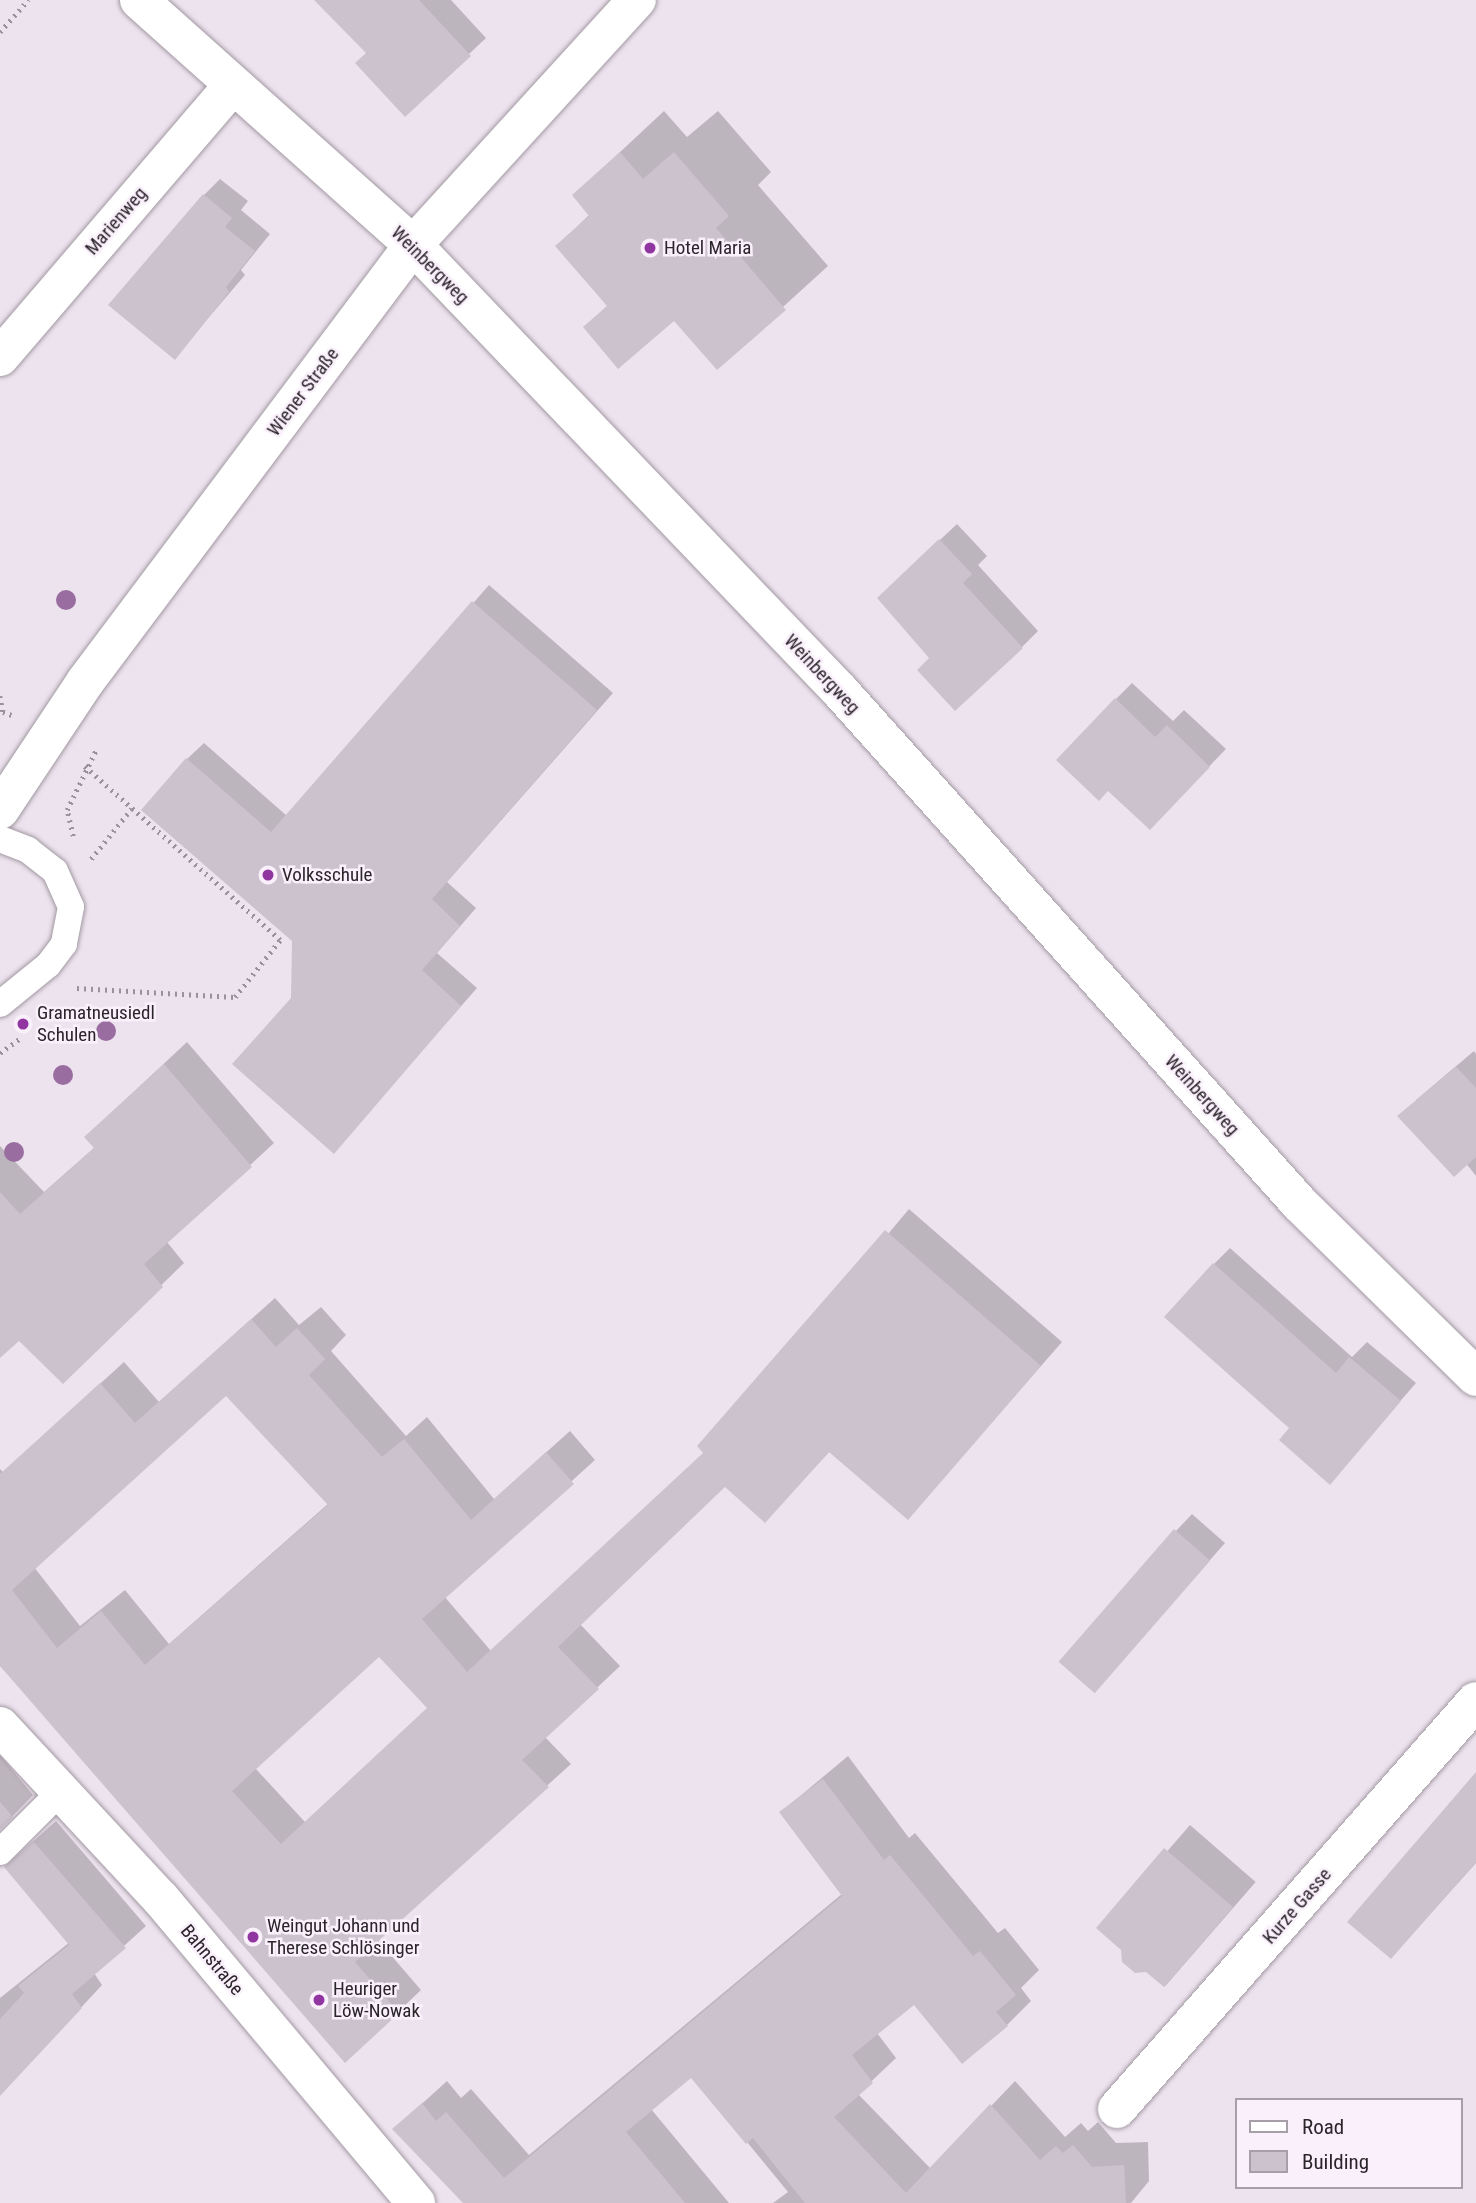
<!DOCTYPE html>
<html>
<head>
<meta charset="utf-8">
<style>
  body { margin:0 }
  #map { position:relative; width:1476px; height:2203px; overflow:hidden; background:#ede3ee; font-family:"Roboto Condensed",sans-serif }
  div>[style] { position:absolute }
  .shadow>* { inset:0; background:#0003; transform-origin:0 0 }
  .building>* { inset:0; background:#ccc2cd; transform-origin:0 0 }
  .path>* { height:4.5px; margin-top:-2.25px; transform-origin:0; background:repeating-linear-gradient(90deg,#99929a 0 2px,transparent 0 7px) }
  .roads { filter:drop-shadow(0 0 2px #a299a3) drop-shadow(0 0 2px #a299a3) }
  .lane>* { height:26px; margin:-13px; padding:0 13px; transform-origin:13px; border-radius:13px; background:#fff }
  .street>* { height:38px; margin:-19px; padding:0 19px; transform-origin:19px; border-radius:19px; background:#fff }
  .secondary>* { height:38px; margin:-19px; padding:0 19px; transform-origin:19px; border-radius:19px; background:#fff }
  .trees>* { width:20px; height:20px; margin:-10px; border-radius:50%; background:#9a6da0 }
  .dots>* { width:19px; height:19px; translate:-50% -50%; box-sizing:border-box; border:4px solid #faf0fc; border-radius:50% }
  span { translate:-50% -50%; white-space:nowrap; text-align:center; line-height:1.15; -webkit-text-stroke:5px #faf0fc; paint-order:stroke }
  .street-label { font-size:19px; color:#292529 }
  .poi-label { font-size:19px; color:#292529 }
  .left { translate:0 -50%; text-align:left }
  .legend { position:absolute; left:1235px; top:2098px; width:228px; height:91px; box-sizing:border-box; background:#faf0fc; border:2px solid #a69fa8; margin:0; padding:9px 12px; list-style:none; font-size:21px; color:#292529 }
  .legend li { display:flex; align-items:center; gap:14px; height:35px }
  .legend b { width:35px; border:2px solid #a69fa8 }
</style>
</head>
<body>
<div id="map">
  <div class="shadow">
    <i style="clip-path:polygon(317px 0,451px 0,486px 38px,469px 54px,368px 52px)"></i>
    <i style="clip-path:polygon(664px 111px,687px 137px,718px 111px,771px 172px,758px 185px,828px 266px,717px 367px,674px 318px,585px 328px,608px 305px,557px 246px,590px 214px,574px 195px)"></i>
    <i style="clip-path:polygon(220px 179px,248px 201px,241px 210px,270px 234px,241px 270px,245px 275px,175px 357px,204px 195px)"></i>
    <i style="clip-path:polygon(957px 524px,987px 556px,978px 565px,1038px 631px,1022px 647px,932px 658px,896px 581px)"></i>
    <i style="clip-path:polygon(489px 585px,613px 693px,447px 882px,476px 908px,437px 953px,477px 988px,334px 1151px,292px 999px,294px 941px,187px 759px,204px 743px,287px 816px)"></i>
    <i style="clip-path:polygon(1132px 683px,1173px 721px,1184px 710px,1226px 749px,1166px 811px,1116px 699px)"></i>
    <i style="clip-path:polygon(187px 1042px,274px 1143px,167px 1242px,184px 1263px,63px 1381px,19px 1338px,0 1356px,0 1146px,44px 1192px,95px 1147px,109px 1115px)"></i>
    <i style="clip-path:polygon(1474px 1051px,1476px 1054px,1476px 1176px,1416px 1100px)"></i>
    <i style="clip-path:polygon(evenodd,909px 1209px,1062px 1342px,908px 1518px,831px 1450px,765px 1521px,725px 1484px,580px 1624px,620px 1666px,545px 1737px,571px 1764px,377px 1939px,421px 1990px,398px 2012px,0 1666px,0 1469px,3px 1472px,124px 1362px,159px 1402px,275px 1298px,299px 1325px,321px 1307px,346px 1335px,331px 1351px,406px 1436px,427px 1417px,494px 1499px,570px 1431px,595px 1460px,444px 1596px,491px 1651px,705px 1452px,909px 1209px,226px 1394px,329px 1503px,169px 1644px,125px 1590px,80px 1626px,34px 1567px,226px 1394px,909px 1209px,379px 1655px,429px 1707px,305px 1822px,255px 1768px,379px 1655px)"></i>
    <i style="clip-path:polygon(1230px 1248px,1352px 1357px,1367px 1342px,1416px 1383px,1330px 1482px,1292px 1428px,1214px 1264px)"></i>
    <i style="clip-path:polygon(1192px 1514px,1225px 1543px,1095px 1691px,1176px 1531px)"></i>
    <i style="clip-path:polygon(0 1755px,33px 1795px,0 1829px)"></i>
    <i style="clip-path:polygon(848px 1756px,909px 1838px,915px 1833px,998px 1933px,1005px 1928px,1039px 1970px,1021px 1988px,1031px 2001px,1007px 2025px,914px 2003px,877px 2033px,896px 2058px,858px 2094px,931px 2169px,1015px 2081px,1065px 2137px,1081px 2123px,1088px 2131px,1098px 2122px,1116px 2143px,1148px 2142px,1149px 2181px,1131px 2203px,773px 2203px,788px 2192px,692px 2075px,651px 2109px,729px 2203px,464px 2203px,394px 2129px,447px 2081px,461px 2098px,471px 2089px,529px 2155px,843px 1893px,781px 1812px)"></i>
    <i style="clip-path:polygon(1476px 1775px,1476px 1863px,1407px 1940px)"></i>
    <i style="clip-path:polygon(56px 1821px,146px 1926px,94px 1973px,102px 1985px,0 2095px,0 1998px,70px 1942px,28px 1846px)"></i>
    <i style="left:1190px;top:1825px;width:87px;height:138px;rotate:41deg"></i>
  </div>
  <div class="building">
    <i style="clip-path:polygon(314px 0,419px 0,471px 56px,405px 117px,355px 63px,366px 53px)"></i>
    <i style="clip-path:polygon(620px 152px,643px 179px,674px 152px,729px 216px,716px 228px,786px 310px,717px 370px,674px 321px,618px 369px,583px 327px,607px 306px,555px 246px,589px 216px,572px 195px)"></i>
    <i style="clip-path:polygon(203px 194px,232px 218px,225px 227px,255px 251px,226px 287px,229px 292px,175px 360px,108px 305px)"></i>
    <i style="clip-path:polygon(939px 539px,972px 574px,963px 583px,1023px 648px,955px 711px,917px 670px,929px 658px,877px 598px)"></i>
    <i style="clip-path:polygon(472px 601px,597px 710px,432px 899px,460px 926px,422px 970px,461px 1006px,334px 1154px,232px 1064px,291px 998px,292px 941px,141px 810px,186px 758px,271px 832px)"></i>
    <i style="clip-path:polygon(1115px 698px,1155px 737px,1167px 725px,1210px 767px,1150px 830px,1108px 791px,1099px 801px,1056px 760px)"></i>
    <i style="clip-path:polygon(164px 1064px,252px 1167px,144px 1264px,163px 1287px,63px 1384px,19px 1341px,0 1358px,0 1192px,20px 1214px,94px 1148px,84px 1137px)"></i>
    <i style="clip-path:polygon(1456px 1067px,1476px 1088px,1476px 1157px,1454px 1177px,1397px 1116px)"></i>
    <i style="clip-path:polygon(evenodd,885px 1230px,1041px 1366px,908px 1520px,829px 1452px,765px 1523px,725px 1487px,558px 1647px,599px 1689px,522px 1760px,549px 1787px,355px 1962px,399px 2013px,345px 2063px,0 1666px,0 1474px,100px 1383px,135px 1423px,251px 1319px,276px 1347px,297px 1328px,325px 1359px,309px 1375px,382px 1457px,404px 1439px,471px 1520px,546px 1452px,574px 1484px,422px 1619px,467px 1672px,703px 1453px,697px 1446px,885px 1230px,226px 1396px,328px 1505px,145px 1665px,101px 1611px,57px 1648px,12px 1590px,226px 1396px,885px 1230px,379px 1657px,427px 1708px,281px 1844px,232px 1791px,379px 1657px)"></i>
    <i style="clip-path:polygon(1213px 1263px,1336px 1373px,1349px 1357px,1401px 1401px,1330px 1485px,1279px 1440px,1289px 1428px,1164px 1317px)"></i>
    <i style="left:1174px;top:1529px;width:48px;height:176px;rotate:41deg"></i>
    <i style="clip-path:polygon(1476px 1772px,1476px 1862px,1391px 1959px,1347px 1922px)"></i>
    <i style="clip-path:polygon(823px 1779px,884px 1860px,890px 1855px,973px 1956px,980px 1951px,1016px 1995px,996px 2012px,1008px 2026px,962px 2064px,914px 2005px,852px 2055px,873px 2083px,834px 2117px,906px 2193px,990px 2104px,1040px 2160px,1056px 2146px,1063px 2153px,1073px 2145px,1092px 2167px,1124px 2165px,1126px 2203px,805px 2203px,753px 2138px,746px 2144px,691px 2078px,626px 2132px,685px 2203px,463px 2203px,392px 2129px,422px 2103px,436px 2121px,446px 2112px,504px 2178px,842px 1896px,779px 1812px)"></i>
    <i style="clip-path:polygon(0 1802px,13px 1817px,0 1830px)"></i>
    <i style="clip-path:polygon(33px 1841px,126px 1948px,72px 1994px,82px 2008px,0 2096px,0 2019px,24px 1993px,18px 1986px,69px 1945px,4px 1867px)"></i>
    <i style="clip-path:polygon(1164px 1848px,1233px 1907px,1164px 1987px,1146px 1972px,1135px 1973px,1122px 1962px,1121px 1950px,1096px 1928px)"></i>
  </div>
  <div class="path">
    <i style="left:0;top:32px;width:43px;rotate:-48.8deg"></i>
    <i style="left:0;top:696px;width:16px;rotate:79deg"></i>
    <i style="left:3px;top:712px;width:9px;rotate:18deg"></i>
    <i style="left:73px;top:836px;width:27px;rotate:-103deg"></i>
    <i style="left:67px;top:810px;width:69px;rotate:-64.2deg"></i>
    <i style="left:91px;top:859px;width:65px;rotate:-51.2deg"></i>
    <i style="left:77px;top:988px;width:158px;rotate:3.3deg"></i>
    <i style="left:235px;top:997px;width:73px;rotate:-51.7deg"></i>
    <i style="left:280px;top:940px;width:264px;rotate:-138.4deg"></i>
    <i style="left:0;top:1053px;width:27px;rotate:-36deg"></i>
  </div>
  <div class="roads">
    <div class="lane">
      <i style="left:0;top:839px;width:30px;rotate:21deg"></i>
      <i style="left:28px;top:850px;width:34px;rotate:38deg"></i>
      <i style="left:55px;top:871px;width:39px;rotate:66deg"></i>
      <i style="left:71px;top:907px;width:38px;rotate:101deg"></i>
      <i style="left:64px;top:944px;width:26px;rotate:127deg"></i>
      <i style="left:48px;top:965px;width:62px;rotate:140.9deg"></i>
      <i style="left:0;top:1852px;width:86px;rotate:-45deg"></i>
    </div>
    <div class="street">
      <i style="left:139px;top:0;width:368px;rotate:41.8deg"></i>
      <i style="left:413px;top:245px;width:617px;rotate:46.25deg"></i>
      <i style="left:840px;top:691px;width:688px;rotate:48.12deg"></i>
      <i style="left:1299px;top:1203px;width:248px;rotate:44.5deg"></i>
      <i style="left:0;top:357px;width:357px;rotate:-49.4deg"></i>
      <i style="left:1117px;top:2109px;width:543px;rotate:-48.66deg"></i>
    </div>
    <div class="secondary">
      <i style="left:0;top:810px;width:154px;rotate:-56.4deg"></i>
      <i style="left:85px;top:682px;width:546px;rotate:-53.11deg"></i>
      <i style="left:413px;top:245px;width:332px;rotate:-47.6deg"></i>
      <i style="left:0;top:1726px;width:236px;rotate:47.1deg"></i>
      <i style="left:161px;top:1899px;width:397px;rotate:50deg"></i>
    </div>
  </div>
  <div class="trees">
    <i style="left:66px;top:600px"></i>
    <i style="left:106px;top:1031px"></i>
    <i style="left:63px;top:1075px"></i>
    <i style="left:14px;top:1152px"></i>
  </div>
  <div class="dots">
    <i style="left:650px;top:248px;background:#9135a0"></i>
    <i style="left:268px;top:875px;background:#9135a0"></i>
    <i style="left:23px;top:1024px;background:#9135a0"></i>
    <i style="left:253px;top:1937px;background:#9135a0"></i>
    <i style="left:319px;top:2000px;background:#9135a0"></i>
  </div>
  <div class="street-label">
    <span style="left:116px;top:221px;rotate:-49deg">Marienweg</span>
    <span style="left:430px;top:265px;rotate:45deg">Weinbergweg</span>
    <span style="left:303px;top:392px;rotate:-53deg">Wiener Straße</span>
    <span style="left:822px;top:674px;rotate:47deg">Weinbergweg</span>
    <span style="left:1202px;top:1095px;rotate:48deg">Weinbergweg</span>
    <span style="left:1297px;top:1906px;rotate:-49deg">Kurze Gasse</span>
    <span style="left:212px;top:1960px;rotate:50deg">Bahnstraße</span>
  </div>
  <div class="poi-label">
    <span class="left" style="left:664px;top:248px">Hotel Maria</span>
    <span class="left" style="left:282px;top:875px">Volksschule</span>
    <span class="left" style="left:37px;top:1024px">Gramatneusiedl<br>Schulen</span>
    <span class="left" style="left:267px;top:1937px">Weingut Johann und<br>Therese Schlösinger</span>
    <span class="left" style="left:333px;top:2000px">Heuriger<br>Löw-Nowak</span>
  </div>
  <ul class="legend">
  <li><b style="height:9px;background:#fff"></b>Road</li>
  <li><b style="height:19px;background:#ccc2cd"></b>Building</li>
  </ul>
</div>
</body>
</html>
